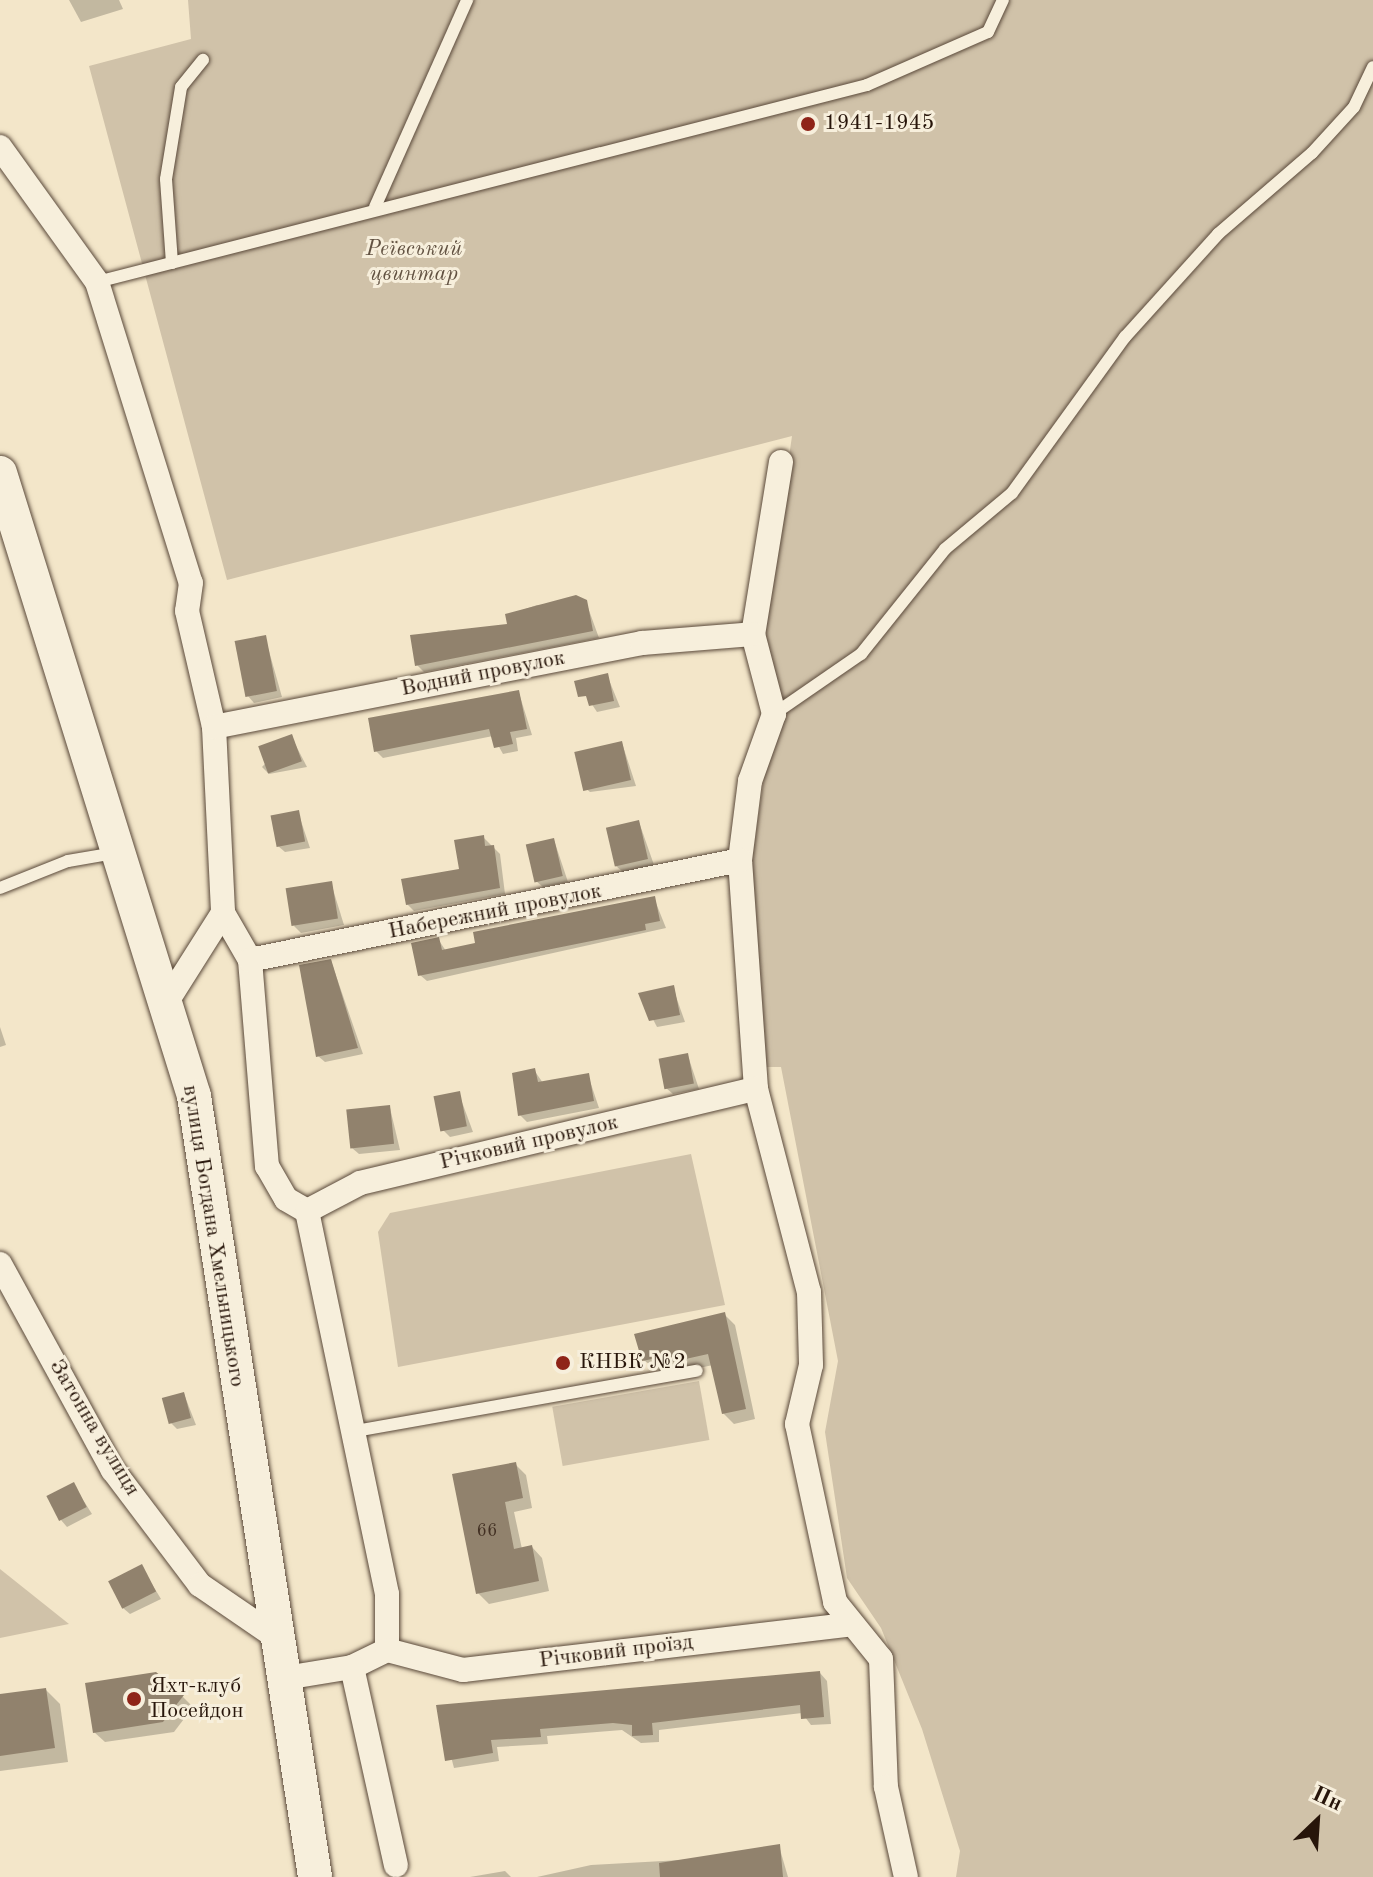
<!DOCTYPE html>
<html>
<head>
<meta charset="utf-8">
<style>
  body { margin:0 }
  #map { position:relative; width:1373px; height:1877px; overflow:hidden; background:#f3e6c9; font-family:"Old Standard TT",serif }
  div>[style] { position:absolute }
  .green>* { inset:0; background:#d0c2a9; transform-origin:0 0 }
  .shadow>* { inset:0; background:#0003 }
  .building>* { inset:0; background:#91826d; transform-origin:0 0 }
  .roads { filter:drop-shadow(0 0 2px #5a493a) drop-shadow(0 0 2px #5a493a) }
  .lane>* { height:12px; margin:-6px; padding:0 6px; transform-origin:6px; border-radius:6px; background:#f7efdc }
  .street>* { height:24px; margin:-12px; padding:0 12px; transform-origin:12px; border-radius:12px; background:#f7efdc }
  .secondary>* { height:34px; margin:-17px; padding:0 17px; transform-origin:17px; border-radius:17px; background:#f7efdc }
  .dots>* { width:22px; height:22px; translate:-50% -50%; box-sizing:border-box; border:4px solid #f7efdc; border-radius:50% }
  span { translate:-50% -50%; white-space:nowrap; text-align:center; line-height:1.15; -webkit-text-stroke:6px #f7efdc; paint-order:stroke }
  .number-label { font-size:18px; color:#423023 }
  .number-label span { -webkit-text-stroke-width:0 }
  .poi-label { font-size:22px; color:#27150a }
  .left { translate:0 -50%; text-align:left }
  .park-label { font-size:22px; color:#625242; font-style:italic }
  .street-label { font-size:22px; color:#27150a }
  .north { position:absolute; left:1277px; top:1781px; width:80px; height:80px; -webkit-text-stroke:6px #f7efdc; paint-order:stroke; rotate:25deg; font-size:22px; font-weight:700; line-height:32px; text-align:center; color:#27150a }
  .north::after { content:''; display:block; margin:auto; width:28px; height:36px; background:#27150a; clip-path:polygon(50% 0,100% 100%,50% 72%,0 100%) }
</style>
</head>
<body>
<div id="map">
  <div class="green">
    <i style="clip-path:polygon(188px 0,1373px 0,1373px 1877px,956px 1877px,960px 1851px,922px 1729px,881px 1628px,847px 1578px,825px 1432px,838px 1361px,781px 1067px,764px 1067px,751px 868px,768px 749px,766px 618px,792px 436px,227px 580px,89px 66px,191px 39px)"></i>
    <i style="clip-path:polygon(691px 1154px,725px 1305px,398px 1367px,378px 1232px,390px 1213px)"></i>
    <i style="left:699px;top:1381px;width:60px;height:149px;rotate:80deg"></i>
    <i style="clip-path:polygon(0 1569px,69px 1624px,0 1638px)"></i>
  </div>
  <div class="shadow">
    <i style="clip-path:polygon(69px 0,119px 0,123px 9px,81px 22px)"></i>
    <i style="clip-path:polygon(586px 602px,599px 638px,424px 672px,417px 665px,412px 636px,449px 630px,456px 636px,509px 625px,508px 615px,537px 605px)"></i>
    <i style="clip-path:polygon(265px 637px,282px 697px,254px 703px,248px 696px)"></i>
    <i style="clip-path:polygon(607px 675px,620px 707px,597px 712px,577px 682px)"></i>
    <i style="clip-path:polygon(519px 693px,532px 735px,516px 738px,518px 751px,503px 754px,493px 736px,383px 758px,376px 751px)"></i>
    <i style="clip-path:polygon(291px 736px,307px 767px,269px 774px,262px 767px)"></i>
    <i style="clip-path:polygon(622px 743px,636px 786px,590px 792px,583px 786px)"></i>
    <i style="clip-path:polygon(298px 812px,310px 848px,285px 852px,278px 846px)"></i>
    <i style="clip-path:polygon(639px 822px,654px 865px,623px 872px,616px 866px)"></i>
    <i style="clip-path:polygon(483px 837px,500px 854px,505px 894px,414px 911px,407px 904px,461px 871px)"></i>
    <i style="clip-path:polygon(554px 840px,568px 882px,543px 887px,536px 881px)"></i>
    <i style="clip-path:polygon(331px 883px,344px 925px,301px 933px,294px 926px)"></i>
    <i style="clip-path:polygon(654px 898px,666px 928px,427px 981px,420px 975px,438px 939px,446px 951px)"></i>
    <i style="clip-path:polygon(331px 961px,363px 1054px,325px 1062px,318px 1056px)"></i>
    <i style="clip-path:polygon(673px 988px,685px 1022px,657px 1027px,640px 994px)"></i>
    <i style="clip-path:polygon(0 1027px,6px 1045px,0 1047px)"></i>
    <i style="clip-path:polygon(688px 1056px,699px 1089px,673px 1094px,666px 1088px)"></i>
    <i style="clip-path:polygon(534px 1070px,543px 1083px,588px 1075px,599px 1108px,527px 1122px,520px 1115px)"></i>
    <i style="clip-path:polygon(459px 1094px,473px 1132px,450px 1137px,443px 1130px)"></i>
    <i style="clip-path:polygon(390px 1108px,400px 1150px,359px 1154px,352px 1148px)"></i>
    <i style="clip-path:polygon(724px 1314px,735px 1325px,755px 1419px,734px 1424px,723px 1413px,713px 1365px,666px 1375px,643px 1360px)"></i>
    <i style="clip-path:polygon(184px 1394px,196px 1425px,177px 1429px,170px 1422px)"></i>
    <i style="clip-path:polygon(515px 1464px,526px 1475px,532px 1508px,514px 1512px,522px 1549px,532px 1547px,542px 1558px,549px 1591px,489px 1604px,478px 1593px)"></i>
    <i style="clip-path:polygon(73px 1484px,92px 1514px,67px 1527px,61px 1520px)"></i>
    <i style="clip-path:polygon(141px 1566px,161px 1599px,130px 1614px,123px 1608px)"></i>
    <i style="clip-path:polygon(820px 1673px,827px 1681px,831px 1724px,811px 1725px,802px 1713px,659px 1730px,659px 1742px,641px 1743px,622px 1730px,547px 1736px,548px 1744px,497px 1747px,499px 1761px,454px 1768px,438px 1707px)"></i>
    <i style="clip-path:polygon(46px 1690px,60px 1704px,68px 1762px,0 1771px,0 1696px)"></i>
    <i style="clip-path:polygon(182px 1696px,193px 1707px,174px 1732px,105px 1742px,94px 1732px)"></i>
    <i style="clip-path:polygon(779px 1846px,788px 1877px,755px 1877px)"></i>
    <i style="clip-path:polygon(717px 1858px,725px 1877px,537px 1877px,591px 1865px)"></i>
    <i style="clip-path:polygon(505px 1871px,511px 1877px,470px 1877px)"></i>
  </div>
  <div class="building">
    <i style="clip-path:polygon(576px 595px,587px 600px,593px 631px,415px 666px,410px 635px,507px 624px,505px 614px)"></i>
    <i style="left:266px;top:635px;width:57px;height:32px;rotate:79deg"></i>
    <i style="clip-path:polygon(608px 673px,614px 701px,589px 706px,586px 696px,578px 697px,574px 681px)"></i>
    <i style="clip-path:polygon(519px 690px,527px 729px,510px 732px,513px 744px,494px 748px,489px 729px,374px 752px,368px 718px)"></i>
    <i style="left:292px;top:734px;width:29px;height:36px;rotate:70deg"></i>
    <i style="left:622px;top:741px;width:40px;height:49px;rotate:77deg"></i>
    <i style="left:299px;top:810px;width:32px;height:29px;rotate:79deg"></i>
    <i style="left:639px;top:820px;width:40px;height:34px;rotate:77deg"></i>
    <i style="clip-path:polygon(484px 835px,485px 846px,494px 845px,500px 888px,406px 905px,401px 879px,459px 869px,454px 840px)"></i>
    <i style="left:554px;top:838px;width:39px;height:29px;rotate:77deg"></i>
    <i style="left:332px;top:881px;width:38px;height:47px;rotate:81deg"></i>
    <i style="clip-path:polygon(655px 896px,660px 921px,645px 924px,646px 930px,418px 976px,411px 943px,439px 937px,442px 950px,475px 943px,473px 932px)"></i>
    <i style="clip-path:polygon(331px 959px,358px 1048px,316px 1057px,299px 965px)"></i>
    <i style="clip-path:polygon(674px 985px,680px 1015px,649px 1021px,638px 993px)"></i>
    <i style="left:688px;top:1053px;width:31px;height:30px;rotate:79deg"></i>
    <i style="clip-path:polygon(535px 1068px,538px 1082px,589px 1073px,594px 1101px,518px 1116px,512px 1073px)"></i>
    <i style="left:460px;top:1091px;width:36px;height:27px;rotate:79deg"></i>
    <i style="left:390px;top:1105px;width:39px;height:44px;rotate:84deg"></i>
    <i style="clip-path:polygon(725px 1312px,746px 1409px,722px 1414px,708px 1354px,654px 1366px,652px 1359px,642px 1361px,634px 1334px)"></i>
    <i style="left:184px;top:1392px;width:27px;height:23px;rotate:75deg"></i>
    <i style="clip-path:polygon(516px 1462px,523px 1498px,505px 1502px,514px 1549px,532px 1545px,539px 1581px,476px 1594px,452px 1474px)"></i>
    <i style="left:74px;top:1482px;width:28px;height:31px;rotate:63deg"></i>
    <i style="left:142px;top:1564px;width:31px;height:38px;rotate:63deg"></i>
    <i style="clip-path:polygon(820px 1671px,824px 1717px,801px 1719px,800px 1705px,652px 1723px,653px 1735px,632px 1736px,632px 1725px,613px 1723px,540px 1729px,541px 1737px,491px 1740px,493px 1753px,445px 1761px,436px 1705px)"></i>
    <i style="clip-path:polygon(156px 1672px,184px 1695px,163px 1722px,93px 1733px,85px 1683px)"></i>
    <i style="clip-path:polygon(46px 1688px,55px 1748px,0 1756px,0 1694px)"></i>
    <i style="clip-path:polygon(780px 1844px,783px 1877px,660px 1877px,659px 1863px)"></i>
  </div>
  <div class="roads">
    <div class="lane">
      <i style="left:375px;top:207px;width:227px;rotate:-66deg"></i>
      <i style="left:172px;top:263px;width:84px;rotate:-94.1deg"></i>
      <i style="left:166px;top:179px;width:93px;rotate:-80.7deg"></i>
      <i style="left:181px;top:87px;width:35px;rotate:-51deg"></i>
      <i style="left:97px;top:282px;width:795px;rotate:-14.35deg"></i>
      <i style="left:867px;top:85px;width:132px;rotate:-23.7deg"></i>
      <i style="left:988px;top:32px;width:35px;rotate:-65deg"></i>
      <i style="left:774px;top:714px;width:106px;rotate:-34.6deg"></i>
      <i style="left:861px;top:654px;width:134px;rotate:-51.3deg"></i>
      <i style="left:945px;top:549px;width:87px;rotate:-39.9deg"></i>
      <i style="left:1012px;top:493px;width:193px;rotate:-54.1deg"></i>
      <i style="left:1125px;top:337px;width:139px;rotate:-47.9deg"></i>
      <i style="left:1218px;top:234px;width:124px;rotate:-40.8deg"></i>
      <i style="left:1312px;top:153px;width:62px;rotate:-47.6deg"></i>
      <i style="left:1354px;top:107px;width:44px;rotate:-64.6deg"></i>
      <i style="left:0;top:888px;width:73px;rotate:-21.7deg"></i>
      <i style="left:68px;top:861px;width:48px;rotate:-9.7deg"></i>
      <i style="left:355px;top:1431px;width:347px;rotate:-10deg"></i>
    </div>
    <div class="street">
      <i style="left:0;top:147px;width:166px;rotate:54.3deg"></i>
      <i style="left:97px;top:282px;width:315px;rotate:72.7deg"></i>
      <i style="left:191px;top:583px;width:28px;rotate:98deg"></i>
      <i style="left:187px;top:611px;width:119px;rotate:76.9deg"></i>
      <i style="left:214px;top:727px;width:186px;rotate:87.2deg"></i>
      <i style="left:223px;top:913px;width:54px;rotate:60.1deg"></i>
      <i style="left:250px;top:960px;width:207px;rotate:85.3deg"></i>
      <i style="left:267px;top:1166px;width:38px;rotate:60deg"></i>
      <i style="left:286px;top:1199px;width:24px;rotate:30deg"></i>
      <i style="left:307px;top:1211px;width:391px;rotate:78.2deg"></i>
      <i style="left:387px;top:1594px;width:56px;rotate:90deg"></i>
      <i style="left:387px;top:1650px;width:39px;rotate:154deg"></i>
      <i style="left:352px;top:1667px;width:203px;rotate:77.5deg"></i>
      <i style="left:781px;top:462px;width:174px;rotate:99.2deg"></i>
      <i style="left:753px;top:634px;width:83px;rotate:75.3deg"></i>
      <i style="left:774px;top:714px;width:71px;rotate:109.7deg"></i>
      <i style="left:750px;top:781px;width:80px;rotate:97.2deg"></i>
      <i style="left:740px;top:860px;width:230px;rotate:86deg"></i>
      <i style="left:756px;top:1089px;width:210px;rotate:75.4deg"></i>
      <i style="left:809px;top:1292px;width:73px;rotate:88.4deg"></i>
      <i style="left:811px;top:1365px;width:61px;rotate:103.3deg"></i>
      <i style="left:797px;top:1424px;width:182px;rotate:77.9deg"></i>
      <i style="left:835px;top:1602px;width:73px;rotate:51.1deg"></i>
      <i style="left:881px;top:1659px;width:128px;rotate:87.8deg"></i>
      <i style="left:886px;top:1787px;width:92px;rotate:77.5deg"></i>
      <i style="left:214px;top:727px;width:436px;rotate:-11.1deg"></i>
      <i style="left:642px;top:643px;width:111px;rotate:-4.6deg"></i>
      <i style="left:250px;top:960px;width:500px;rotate:-11.53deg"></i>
      <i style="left:166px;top:1003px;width:107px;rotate:-57.7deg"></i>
      <i style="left:307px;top:1211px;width:60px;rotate:-27.8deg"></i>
      <i style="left:360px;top:1183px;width:407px;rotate:-13.4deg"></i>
      <i style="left:0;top:1264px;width:235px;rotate:61.3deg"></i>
      <i style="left:113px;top:1470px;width:144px;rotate:52.9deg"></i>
      <i style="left:200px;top:1585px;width:96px;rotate:34.4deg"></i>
      <i style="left:387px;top:1650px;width:79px;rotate:14.7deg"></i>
      <i style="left:463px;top:1670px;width:387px;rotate:-6.7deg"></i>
      <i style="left:285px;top:1678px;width:68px;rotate:-9.3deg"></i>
    </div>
    <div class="secondary">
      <i style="left:0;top:473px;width:653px;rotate:72.7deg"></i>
      <i style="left:194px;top:1096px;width:790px;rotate:81.19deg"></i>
    </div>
  </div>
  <div class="dots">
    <i style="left:808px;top:124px;background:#8f2418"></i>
    <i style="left:563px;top:1363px;background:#8f2418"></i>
    <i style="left:134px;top:1699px;background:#8f2418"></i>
  </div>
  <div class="number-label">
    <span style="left:487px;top:1531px">66</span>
  </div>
  <div class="poi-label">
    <span class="left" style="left:824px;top:124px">1941-1945</span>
    <span class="left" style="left:579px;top:1363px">КНВК №2</span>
    <span class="left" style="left:150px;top:1699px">Яхт-клуб<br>Посейдон</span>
  </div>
  <div class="park-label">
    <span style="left:414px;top:262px">Реївський<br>цвинтар</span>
  </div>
  <div class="street-label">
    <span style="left:483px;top:674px;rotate:-11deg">Водний провулок</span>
    <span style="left:495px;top:912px;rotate:-11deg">Набережний провулок</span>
    <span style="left:529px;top:1143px;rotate:-13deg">Річковий провулок</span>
    <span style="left:213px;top:1236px;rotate:81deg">вулиця Богдана Хмельницького</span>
    <span style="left:94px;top:1428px;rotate:59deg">Затонна вулиця</span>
    <span style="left:616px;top:1652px;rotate:-7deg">Річковий проїзд</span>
  </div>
  <div class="north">Пн</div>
</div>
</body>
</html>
